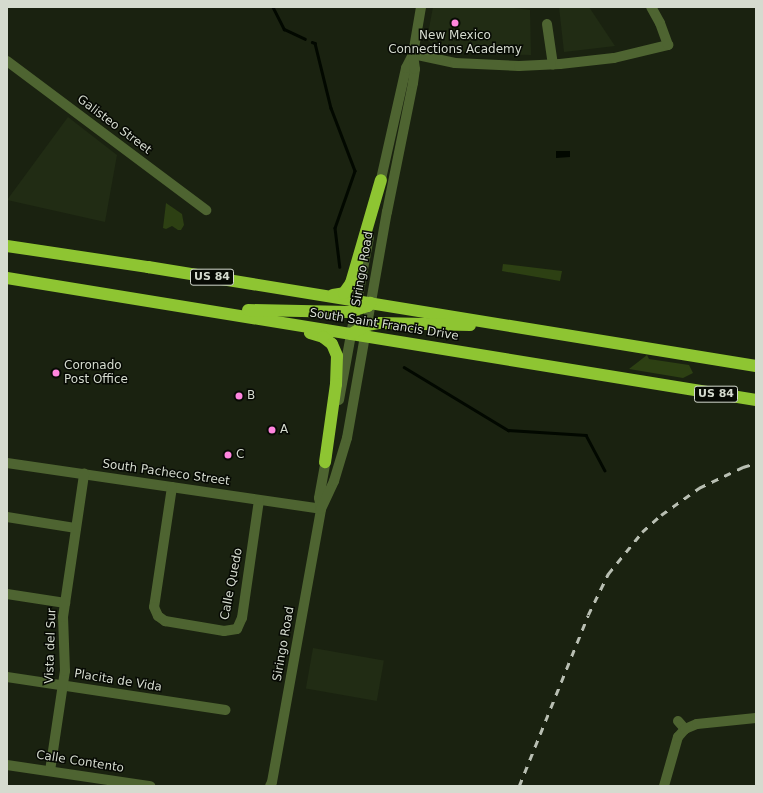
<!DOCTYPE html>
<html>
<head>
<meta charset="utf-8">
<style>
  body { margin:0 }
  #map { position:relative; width:763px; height:793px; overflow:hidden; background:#1a2210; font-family:"DejaVu Sans",sans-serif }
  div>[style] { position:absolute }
  .built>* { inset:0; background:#212c14; transform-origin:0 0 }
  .green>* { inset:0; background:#2d4013 }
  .water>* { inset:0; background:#020800 }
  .stream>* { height:2.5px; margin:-1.25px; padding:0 1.25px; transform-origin:1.25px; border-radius:1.25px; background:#020800 }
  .minor>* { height:10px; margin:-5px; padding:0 5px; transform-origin:5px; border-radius:5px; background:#4e6431 }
  .highway>* { height:12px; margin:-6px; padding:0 6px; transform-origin:6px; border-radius:6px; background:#8ec532 }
  .rail>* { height:2.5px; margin-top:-1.25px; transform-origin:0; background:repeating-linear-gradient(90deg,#b9bfb3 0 7px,transparent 0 14px) }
  .dots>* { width:11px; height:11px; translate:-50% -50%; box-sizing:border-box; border:2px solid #070a04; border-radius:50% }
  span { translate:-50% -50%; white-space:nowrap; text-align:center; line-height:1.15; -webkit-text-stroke:3px #070a04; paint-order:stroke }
  .shield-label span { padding:1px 3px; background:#070a04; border:1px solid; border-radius:3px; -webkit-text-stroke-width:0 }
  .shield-label { font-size:11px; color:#d5dbcf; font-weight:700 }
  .poi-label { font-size:12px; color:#d5dbcf }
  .left { translate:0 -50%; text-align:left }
  .street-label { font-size:12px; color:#d5dbcf }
  .frame { position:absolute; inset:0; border:8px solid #d5dbcf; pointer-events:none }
</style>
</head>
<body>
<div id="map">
  <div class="built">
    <i style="clip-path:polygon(433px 7px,505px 7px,530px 10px,531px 55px,484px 54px,435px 48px,427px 39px)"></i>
    <i style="clip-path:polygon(559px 7px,589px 7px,615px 46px,564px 52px)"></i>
    <i style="clip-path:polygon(68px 117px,117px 155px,105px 222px,7px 200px)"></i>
    <i style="left:313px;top:648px;width:72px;height:41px;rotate:10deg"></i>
  </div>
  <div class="green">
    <i style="clip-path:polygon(166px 203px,182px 214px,184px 225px,181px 230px,178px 230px,172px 226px,166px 229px,163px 228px)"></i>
    <i style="clip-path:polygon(503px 264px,562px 271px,560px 281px,502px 271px)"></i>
    <i style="clip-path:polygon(647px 355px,649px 359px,689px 365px,693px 373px,683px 378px,629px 369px)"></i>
  </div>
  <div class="water">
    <i style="clip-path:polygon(556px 151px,570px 151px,570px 157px,556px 158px)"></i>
  </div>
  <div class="stream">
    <i style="left:273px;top:7px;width:25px;rotate:63deg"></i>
    <i style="left:284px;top:29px;width:23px;rotate:25deg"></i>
    <i style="left:312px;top:42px;width:3px;rotate:18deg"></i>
    <i style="left:315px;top:43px;width:67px;rotate:76.2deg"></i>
    <i style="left:331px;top:108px;width:67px;rotate:69.1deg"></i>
    <i style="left:355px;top:171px;width:60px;rotate:109.3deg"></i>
    <i style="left:335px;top:228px;width:39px;rotate:83deg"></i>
    <i style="left:404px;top:367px;width:122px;rotate:31.2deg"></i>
    <i style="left:508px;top:430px;width:78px;rotate:3.7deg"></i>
    <i style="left:586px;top:435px;width:40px;rotate:62deg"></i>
  </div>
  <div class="minor">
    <i style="left:547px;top:24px;width:41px;rotate:81.7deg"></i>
    <i style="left:413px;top:54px;width:43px;rotate:12.1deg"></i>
    <i style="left:455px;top:63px;width:64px;rotate:2.7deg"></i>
    <i style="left:519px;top:66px;width:41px;rotate:-2.8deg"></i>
    <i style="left:560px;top:64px;width:54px;rotate:-6.3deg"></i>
    <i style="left:614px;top:58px;width:56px;rotate:-13.5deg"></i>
    <i style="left:668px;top:45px;width:23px;rotate:-110deg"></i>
    <i style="left:660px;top:23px;width:18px;rotate:-119deg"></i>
    <i style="left:7px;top:61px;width:249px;rotate:36.8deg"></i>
    <i style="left:379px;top:188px;width:123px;rotate:-77.3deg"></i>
    <i style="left:406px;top:68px;width:16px;rotate:-63deg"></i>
    <i style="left:413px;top:54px;width:48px;rotate:-80.3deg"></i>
    <i style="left:339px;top:400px;width:166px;rotate:-79.6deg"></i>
    <i style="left:7px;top:463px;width:317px;rotate:8.3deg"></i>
    <i style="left:172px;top:487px;width:121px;rotate:98.5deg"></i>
    <i style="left:154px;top:607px;width:10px;rotate:66deg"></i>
    <i style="left:158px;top:616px;width:9px;rotate:36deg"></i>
    <i style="left:165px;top:621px;width:60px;rotate:9.6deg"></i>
    <i style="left:224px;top:631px;width:13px;rotate:-9deg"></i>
    <i style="left:237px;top:629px;width:12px;rotate:-66deg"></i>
    <i style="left:242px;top:618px;width:119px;rotate:-81.8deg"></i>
    <i style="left:321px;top:509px;width:11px;rotate:-100deg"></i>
    <i style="left:319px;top:498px;width:45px;rotate:-79.7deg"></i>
    <i style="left:7px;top:517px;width:70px;rotate:9.1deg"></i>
    <i style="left:7px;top:594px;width:59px;rotate:8.8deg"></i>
    <i style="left:7px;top:677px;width:221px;rotate:8.6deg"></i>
    <i style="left:678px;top:721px;width:11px;rotate:49deg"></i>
    <i style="left:7px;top:765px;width:145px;rotate:8.4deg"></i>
    <i style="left:50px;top:771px;width:101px;rotate:-81.5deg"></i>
    <i style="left:65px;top:671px;width:54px;rotate:-92.1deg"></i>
    <i style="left:63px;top:617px;width:145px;rotate:-81.6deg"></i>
    <i style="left:270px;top:786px;width:4px;rotate:-63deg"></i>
    <i style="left:272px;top:782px;width:277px;rotate:-79.8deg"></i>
    <i style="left:321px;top:509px;width:31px;rotate:-65deg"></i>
    <i style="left:334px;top:481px;width:45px;rotate:-73.2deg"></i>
    <i style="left:347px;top:438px;width:230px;rotate:-80deg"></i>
    <i style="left:387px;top:212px;width:132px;rotate:-78.6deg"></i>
    <i style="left:413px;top:83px;width:14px;rotate:-82deg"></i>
    <i style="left:415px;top:69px;width:15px;rotate:-98deg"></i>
    <i style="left:664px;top:786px;width:51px;rotate:-74.1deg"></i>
    <i style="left:678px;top:737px;width:11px;rotate:-49deg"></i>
    <i style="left:685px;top:729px;width:13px;rotate:-23deg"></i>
    <i style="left:697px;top:724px;width:59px;rotate:-5.8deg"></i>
  </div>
  <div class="highway">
    <i style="left:7px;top:246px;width:143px;rotate:8.5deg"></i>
    <i style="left:148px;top:267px;width:616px;rotate:9.25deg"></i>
    <i style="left:7px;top:278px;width:759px;rotate:9.25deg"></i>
    <i style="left:333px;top:295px;width:11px;rotate:-10deg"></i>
    <i style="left:344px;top:293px;width:12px;rotate:-55deg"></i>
    <i style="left:351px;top:283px;width:107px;rotate:-73.8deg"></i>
    <i style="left:248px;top:310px;width:101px;rotate:1.1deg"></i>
    <i style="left:349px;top:312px;width:20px;rotate:-18deg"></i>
    <i style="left:368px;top:306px;width:4px;rotate:-56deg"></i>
    <i style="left:310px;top:333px;width:14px;rotate:17deg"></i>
    <i style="left:323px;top:337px;width:11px;rotate:38deg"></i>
    <i style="left:332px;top:344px;width:13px;rotate:67deg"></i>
    <i style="left:337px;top:356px;width:28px;rotate:92deg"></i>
    <i style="left:336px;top:384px;width:79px;rotate:98deg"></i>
    <i style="left:351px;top:334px;width:18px;rotate:-29deg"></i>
    <i style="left:367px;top:325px;width:12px;rotate:-9deg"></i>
    <i style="left:379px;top:323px;width:91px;rotate:1.3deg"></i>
  </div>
  <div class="rail">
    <i style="left:519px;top:786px;width:184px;rotate:-68deg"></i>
    <i style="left:588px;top:615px;width:46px;rotate:-64deg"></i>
    <i style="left:608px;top:574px;width:54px;rotate:-51deg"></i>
    <i style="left:642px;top:532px;width:25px;rotate:-42deg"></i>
    <i style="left:661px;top:515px;width:47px;rotate:-35.4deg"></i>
    <i style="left:699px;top:488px;width:49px;rotate:-25.5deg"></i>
    <i style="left:743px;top:467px;width:14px;rotate:-17deg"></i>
  </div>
  <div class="dots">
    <i style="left:455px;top:23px;background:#ff85de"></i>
    <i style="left:56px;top:373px;background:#ff85de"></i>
    <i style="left:239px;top:396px;background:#ff85de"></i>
    <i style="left:272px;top:430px;background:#ff85de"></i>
    <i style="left:228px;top:455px;background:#ff85de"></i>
  </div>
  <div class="shield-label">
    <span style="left:212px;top:277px">US 84</span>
    <span style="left:716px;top:394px">US 84</span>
  </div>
  <div class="poi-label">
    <span style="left:455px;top:43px">New Mexico<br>Connections Academy</span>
    <span class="left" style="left:64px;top:373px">Coronado<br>Post Office</span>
    <span class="left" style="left:247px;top:396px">B</span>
    <span class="left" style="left:280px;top:430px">A</span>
    <span class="left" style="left:236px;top:455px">C</span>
  </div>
  <div class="street-label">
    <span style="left:114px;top:125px;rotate:37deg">Galisteo Street</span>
    <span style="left:363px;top:269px;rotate:-80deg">Siringo Road</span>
    <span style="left:384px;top:325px;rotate:9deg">South Saint Francis Drive</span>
    <span style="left:166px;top:473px;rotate:8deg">South Pacheco Street</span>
    <span style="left:232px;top:584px;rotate:-79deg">Calle Quedo</span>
    <span style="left:284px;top:644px;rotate:-80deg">Siringo Road</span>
    <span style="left:51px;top:646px;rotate:-88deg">Vista del Sur</span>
    <span style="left:118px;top:681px;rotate:9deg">Placita de Vida</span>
    <span style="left:80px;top:762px;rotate:9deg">Calle Contento</span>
  </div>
  <div class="frame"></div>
</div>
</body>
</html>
